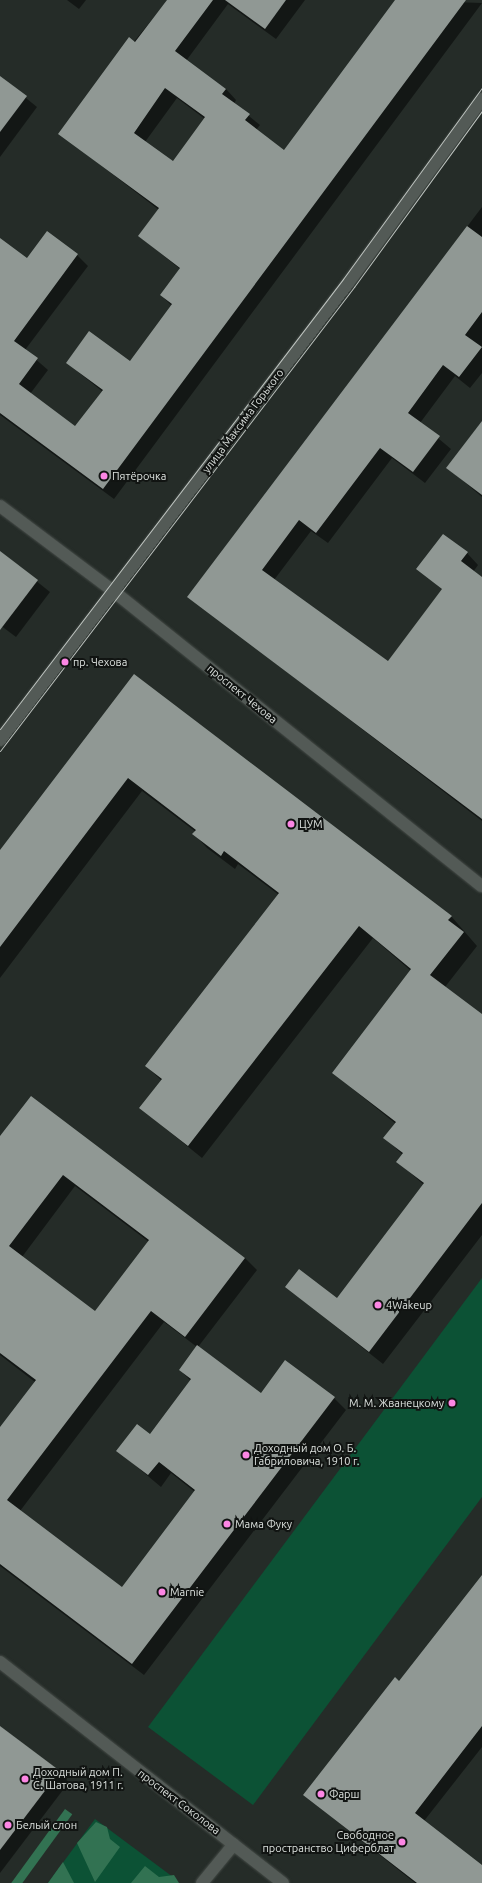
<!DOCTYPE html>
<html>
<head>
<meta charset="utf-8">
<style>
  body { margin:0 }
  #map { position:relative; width:482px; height:1883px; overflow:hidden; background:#252c28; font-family:Ubuntu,sans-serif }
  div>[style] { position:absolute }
  .green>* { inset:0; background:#0c5235 }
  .forest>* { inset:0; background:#327252; transform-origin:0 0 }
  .shadow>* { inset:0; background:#0007 }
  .building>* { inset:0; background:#909894 }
  .roads { filter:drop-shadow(0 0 1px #444a46) drop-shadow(0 0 1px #444a46) }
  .street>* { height:12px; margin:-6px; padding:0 6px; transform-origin:6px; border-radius:6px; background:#535a56 }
  .secondary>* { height:12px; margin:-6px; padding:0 6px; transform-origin:6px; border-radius:6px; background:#535a56 }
  .tram>* { height:1px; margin:-0.5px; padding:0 0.5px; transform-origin:0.5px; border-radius:0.5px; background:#bdc3bf }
  .dots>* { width:11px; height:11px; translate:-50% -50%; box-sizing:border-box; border:2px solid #111412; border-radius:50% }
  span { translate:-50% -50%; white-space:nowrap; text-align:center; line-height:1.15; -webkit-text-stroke:4px #111412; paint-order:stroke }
  .street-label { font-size:11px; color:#dce1de }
  .poi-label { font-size:11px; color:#dce1de }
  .left { translate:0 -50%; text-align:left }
  .right { translate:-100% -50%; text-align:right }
</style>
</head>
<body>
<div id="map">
  <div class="green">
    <i style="clip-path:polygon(482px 1278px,482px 1497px,253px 1805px,148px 1727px)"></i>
    <i style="clip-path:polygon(95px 1819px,177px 1880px,175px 1883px,48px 1883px)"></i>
  </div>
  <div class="forest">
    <i style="left:65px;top:1809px;width:9px;height:93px;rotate:36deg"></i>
    <i style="clip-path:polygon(96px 1822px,107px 1827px,110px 1839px,120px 1847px,95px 1882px,77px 1843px)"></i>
    <i style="clip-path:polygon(63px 1862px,74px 1883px,48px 1883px)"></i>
    <i style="clip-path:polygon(145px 1866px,159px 1877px,174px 1875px,179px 1883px,131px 1883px)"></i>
  </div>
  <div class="shadow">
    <i style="clip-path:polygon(67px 0,86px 0,79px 9px)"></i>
    <i style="clip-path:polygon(evenodd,168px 0,305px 0,276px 39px,228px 4px,186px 61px,226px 89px,236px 100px,234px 104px,260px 125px,256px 130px,285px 151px,396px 0,482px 3px,114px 499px,0 415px,0 244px,27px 260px,77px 255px,88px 266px,25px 350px,48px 370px,30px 394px,75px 427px,103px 392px,67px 363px,130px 363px,172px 306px,161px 295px,180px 269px,139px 236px,159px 210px,59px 133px,168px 0,177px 98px,205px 119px,173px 163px,145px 142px,177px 98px)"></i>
    <i style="clip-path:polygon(0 77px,37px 107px,0 157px)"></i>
    <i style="clip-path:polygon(482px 207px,482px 373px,470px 388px,455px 376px,420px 423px,451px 449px,425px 483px,392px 458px,328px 543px,311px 531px,274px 580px,389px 662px,443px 590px,418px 569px,467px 553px,478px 565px,473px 572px,482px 578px,482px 821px,188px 596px)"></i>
    <i style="clip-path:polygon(482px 423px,482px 497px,448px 468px)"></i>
    <i style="clip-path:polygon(0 552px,50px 592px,16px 637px,0 625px)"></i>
    <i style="clip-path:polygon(134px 675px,451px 916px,477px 946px,445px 987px,482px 1016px,482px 1235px,383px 1364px,286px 1287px,337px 1299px,424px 1185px,398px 1162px,403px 1155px,385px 1138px,396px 1124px,333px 1073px,411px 971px,373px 938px,202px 1158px,140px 1108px,162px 1081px,146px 1066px,279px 895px,238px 864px,235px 869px,207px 848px,194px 834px,196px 832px,142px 791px,0 978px,0 852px)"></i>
    <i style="clip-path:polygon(evenodd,0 1138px,245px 1258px,257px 1270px,198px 1347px,261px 1395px,334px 1398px,346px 1410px,144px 1675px,0 1566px,0 1429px,35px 1382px,0 1355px,0 1138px,75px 1186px,149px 1242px,95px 1313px,22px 1257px,75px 1186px,0 1138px,164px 1322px,197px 1347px,180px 1370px,191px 1381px,150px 1435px,118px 1451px,161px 1487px,171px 1473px,195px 1492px,122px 1588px,20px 1511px,164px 1322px)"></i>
    <i style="clip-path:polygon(482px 1576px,482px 1747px,424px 1821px,482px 1866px,482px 1883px,415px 1883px,304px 1795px,399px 1682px)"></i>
    <i style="clip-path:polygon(0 1728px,69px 1782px,0 1873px)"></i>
  </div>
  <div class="building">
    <i style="clip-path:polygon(evenodd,167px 0,213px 0,175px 51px,226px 89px,222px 94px,250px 114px,245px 120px,284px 150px,395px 0,466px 0,103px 489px,0 413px,0 238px,27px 258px,47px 231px,78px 254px,14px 341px,38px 358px,19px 384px,75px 426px,103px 390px,66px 363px,89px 331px,130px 361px,172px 304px,160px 295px,180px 268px,138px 236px,159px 208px,58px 134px,129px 37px,135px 42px,167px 0,165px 88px,205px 117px,173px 161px,134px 133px,165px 88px)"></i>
    <i style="clip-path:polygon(225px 0,286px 0,265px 29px)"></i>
    <i style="clip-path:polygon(0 76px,27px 96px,0 132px)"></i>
    <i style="clip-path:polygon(467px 226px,482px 237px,482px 312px,465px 335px,482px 347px,459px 377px,443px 365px,408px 413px,440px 436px,413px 472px,380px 448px,316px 533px,299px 520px,262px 570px,388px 661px,442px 589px,416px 569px,443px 534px,468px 552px,461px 561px,482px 577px,482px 819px,187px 597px)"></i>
    <i style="clip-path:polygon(482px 421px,482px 495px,446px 468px)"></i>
    <i style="clip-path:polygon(0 551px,38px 580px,0 630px)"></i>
    <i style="clip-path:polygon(134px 674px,452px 916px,448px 920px,464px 932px,430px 975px,482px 1014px,482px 1203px,369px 1352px,285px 1287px,299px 1269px,337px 1298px,424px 1183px,396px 1162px,403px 1153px,383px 1138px,396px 1122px,332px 1073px,411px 969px,359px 926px,188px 1146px,139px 1108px,162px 1079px,145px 1066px,279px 893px,224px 851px,221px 856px,192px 834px,196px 830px,128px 778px,0 947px,0 850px)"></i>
    <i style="clip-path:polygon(evenodd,31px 1096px,245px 1258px,185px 1337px,151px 1311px,7px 1500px,122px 1587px,195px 1490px,159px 1462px,148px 1475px,116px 1451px,137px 1424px,150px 1434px,191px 1379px,179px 1370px,197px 1345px,261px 1393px,285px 1360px,335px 1397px,132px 1664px,0 1564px,0 1427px,36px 1380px,0 1353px,0 1136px,31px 1096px,63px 1175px,149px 1240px,95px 1311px,9px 1246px,63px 1175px)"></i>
    <i style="clip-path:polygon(482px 1575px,482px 1726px,415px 1813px,482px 1865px,482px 1883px,417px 1883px,303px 1795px,395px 1677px,399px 1681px)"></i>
    <i style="clip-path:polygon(0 1726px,60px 1771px,0 1850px)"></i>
  </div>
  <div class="roads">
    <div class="street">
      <i style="left:202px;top:1883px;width:50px;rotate:-50.6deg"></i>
    </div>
    <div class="secondary">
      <i style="left:0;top:506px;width:146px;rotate:36.9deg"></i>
      <i style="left:117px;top:594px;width:467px;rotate:38.7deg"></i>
      <i style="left:0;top:740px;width:574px;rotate:-52.71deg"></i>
      <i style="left:348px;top:283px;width:228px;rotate:-53.9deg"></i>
      <i style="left:0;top:1662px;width:359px;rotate:38deg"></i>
    </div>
  </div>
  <div class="tram">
    <i style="left:0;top:729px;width:566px;rotate:-52.68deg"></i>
    <i style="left:343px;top:279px;width:236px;rotate:-54deg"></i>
    <i style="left:0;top:751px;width:584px;rotate:-52.66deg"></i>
    <i style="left:354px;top:287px;width:218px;rotate:-54deg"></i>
  </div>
  <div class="dots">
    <i style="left:104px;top:476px;background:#fc86e4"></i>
    <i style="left:65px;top:662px;background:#fc86e4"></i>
    <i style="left:291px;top:824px;background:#fc86e4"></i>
    <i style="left:378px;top:1305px;background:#fc86e4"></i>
    <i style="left:452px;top:1403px;background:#fc86e4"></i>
    <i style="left:246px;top:1455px;background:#fc86e4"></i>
    <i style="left:227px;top:1524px;background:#fc86e4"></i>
    <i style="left:162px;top:1592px;background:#fc86e4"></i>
    <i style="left:25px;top:1779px;background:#fc86e4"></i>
    <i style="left:321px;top:1794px;background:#fc86e4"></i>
    <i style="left:8px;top:1825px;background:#fc86e4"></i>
    <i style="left:402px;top:1842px;background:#fc86e4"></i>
  </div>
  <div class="street-label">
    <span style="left:243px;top:421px;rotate:-53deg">улица Максима Горького</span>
    <span style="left:242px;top:694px;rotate:39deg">проспект Чехова</span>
    <span style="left:179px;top:1802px;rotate:37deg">проспект Соколова</span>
  </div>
  <div class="poi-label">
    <span class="left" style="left:112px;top:476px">Пятёрочка</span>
    <span class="left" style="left:73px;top:662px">пр. Чехова</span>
    <span class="left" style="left:299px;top:824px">ЦУМ</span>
    <span class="left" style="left:386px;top:1305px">4Wakeup</span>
    <span class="right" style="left:444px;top:1403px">М. М. Жванецкому</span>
    <span class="left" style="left:254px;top:1455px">Доходный дом О. Б.<br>Габриловича, 1910 г.</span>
    <span class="left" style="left:235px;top:1524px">Мама Фуку</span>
    <span class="left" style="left:170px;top:1592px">Marnie</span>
    <span class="left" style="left:33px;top:1779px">Доходный дом П.<br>С. Шатова, 1911 г.</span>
    <span class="left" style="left:329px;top:1794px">Фарш</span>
    <span class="left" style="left:16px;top:1825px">Белый слон</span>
    <span class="right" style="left:394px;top:1842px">Свободное<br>пространство Циферблат</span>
  </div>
</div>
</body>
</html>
